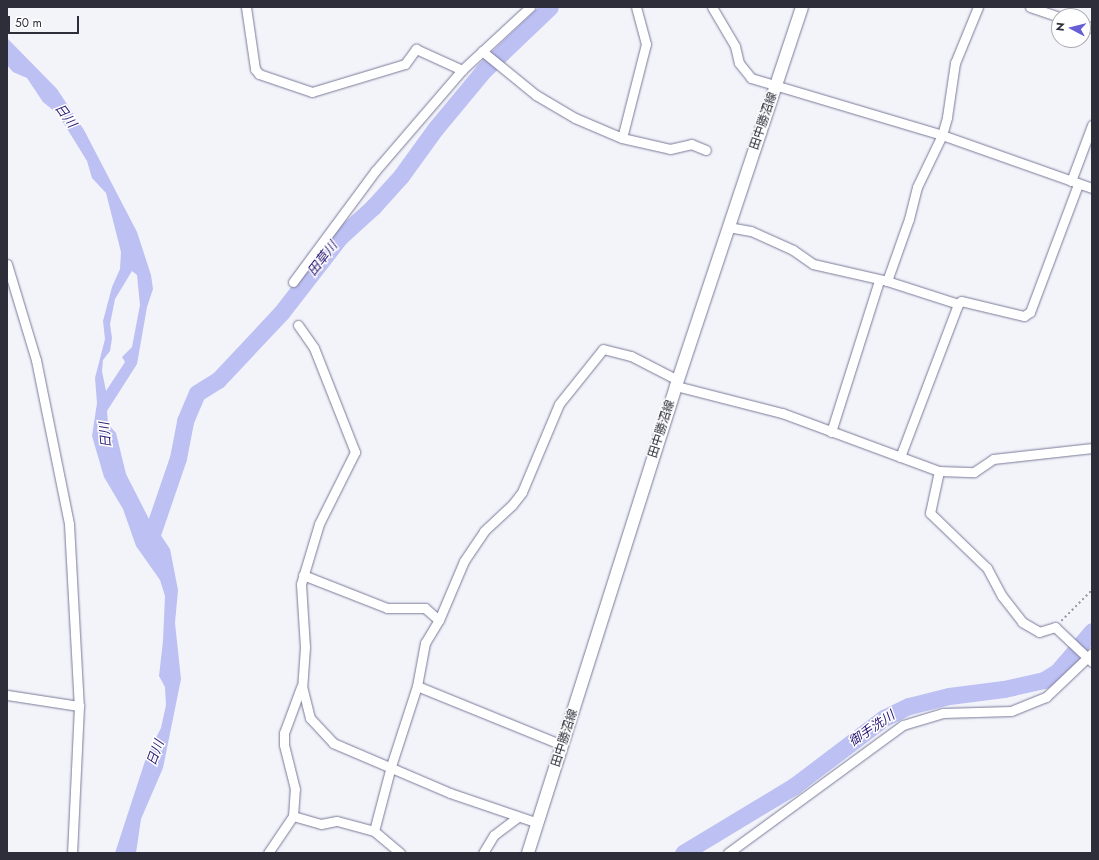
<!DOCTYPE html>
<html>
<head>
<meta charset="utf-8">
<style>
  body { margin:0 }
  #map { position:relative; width:1099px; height:860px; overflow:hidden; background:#f3f3fa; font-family:Jost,"Noto Sans JP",sans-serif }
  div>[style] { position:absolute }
  .water>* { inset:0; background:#bdc0f2 }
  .river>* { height:17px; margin:-8.5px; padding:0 8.5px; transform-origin:8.5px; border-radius:8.5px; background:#bdc0f2 }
  .path>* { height:1.5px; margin-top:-0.75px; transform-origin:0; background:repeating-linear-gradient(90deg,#9e9ea7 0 2px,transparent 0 5px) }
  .roads { filter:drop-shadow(0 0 1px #787a98) drop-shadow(0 0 1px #787a98) }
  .minor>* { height:9px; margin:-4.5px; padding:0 4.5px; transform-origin:4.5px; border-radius:4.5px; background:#fff }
  .major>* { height:12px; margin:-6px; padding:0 6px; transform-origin:6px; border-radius:6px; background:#fff }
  span { translate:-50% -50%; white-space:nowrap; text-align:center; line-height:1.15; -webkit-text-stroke:3px #fff; paint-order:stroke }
  .street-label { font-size:12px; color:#2e2e3b }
  .water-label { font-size:13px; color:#291774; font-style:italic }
  .frame { position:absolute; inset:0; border:8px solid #2e2e3b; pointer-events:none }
  .north { position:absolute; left:1051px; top:8px; width:40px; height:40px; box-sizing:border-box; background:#fff; border:1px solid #ababb1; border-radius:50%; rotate:277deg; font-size:11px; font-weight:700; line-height:16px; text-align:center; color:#2e2e3b }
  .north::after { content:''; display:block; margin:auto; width:14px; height:18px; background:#675ed7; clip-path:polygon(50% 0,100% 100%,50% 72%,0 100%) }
  .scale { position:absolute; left:8px; top:16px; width:71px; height:18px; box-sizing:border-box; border:2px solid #2e2e3b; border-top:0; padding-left:5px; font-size:12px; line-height:14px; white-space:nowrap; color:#2e2e3b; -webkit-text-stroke:3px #fff; paint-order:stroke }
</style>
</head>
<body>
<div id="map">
  <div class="water">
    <i style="clip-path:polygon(evenodd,7px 38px,57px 89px,84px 130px,137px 232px,151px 275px,153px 289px,147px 307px,137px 364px,107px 411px,108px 424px,116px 433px,126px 474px,151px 523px,159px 514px,158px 531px,170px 549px,178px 590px,175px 623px,181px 679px,163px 768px,141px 819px,136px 853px,115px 853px,147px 755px,161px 728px,166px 705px,165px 687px,159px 676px,163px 641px,165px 596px,160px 580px,136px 546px,123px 509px,104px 477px,92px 436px,97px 403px,95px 378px,105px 339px,103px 321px,112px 287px,120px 269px,121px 252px,106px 193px,92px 178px,87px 161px,58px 114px,43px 102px,27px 78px,13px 72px,7px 65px,7px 38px,132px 271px,137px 275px,140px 305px,132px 347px,122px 357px,125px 362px,106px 391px,102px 371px,103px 360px,110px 351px,112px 338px,110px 324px,115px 299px,132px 271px)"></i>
  </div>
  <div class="river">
    <i style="left:152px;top:534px;width:80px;rotate:-71.1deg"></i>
    <i style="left:178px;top:458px;width:38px;rotate:-79deg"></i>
    <i style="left:185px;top:421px;width:30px;rotate:-67deg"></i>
    <i style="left:197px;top:393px;width:25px;rotate:-32deg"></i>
    <i style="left:218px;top:380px;width:92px;rotate:-46.8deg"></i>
    <i style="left:281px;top:313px;width:96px;rotate:-52.2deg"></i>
    <i style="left:340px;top:237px;width:45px;rotate:-42.3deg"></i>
    <i style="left:373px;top:207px;width:42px;rotate:-47.9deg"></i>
    <i style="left:401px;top:176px;width:58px;rotate:-54.1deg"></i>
    <i style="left:435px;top:129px;width:77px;rotate:-50.3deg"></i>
    <i style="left:484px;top:70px;width:91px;rotate:-43.7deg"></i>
    <i style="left:683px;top:853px;width:130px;rotate:-31.1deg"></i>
    <i style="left:794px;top:786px;width:113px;rotate:-37.1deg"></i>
    <i style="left:884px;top:718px;width:28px;rotate:-26deg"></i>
    <i style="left:909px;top:706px;width:41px;rotate:-14deg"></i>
    <i style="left:949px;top:696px;width:55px;rotate:-7.3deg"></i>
    <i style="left:1004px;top:689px;width:41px;rotate:-12.7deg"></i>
    <i style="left:1044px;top:680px;width:15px;rotate:-32deg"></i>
    <i style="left:1057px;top:672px;width:54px;rotate:-49.5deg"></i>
  </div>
  <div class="path">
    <i style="left:1061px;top:621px;width:44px;rotate:-45deg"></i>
  </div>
  <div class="roads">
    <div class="minor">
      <i style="left:246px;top:7px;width:63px;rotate:81.7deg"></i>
      <i style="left:255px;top:69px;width:6px;rotate:51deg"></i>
      <i style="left:259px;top:74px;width:56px;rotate:18.8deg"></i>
      <i style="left:312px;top:92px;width:97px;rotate:-16.8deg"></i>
      <i style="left:405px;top:64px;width:19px;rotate:-54deg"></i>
      <i style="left:416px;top:49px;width:51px;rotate:24.5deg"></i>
      <i style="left:712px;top:7px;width:45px;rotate:59.5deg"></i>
      <i style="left:735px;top:46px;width:17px;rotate:77deg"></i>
      <i style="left:739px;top:63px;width:19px;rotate:51deg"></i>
      <i style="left:751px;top:78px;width:199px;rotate:16.6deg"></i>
      <i style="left:942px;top:135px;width:159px;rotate:19.5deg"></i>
      <i style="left:1030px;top:7px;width:31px;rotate:19deg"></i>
      <i style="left:1083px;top:25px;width:9px;rotate:18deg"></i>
      <i style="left:482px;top:51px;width:70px;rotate:39.2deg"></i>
      <i style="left:536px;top:95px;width:45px;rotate:30.5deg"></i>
      <i style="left:575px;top:118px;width:51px;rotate:23.1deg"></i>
      <i style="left:622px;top:138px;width:49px;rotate:12.9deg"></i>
      <i style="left:670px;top:149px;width:22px;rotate:-13deg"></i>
      <i style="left:691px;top:144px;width:16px;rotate:22deg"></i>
      <i style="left:622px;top:138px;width:97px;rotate:-75.7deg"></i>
      <i style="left:646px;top:44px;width:38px;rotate:-105deg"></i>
      <i style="left:1071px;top:181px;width:60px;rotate:-69.4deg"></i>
      <i style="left:728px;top:227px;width:23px;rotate:10deg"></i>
      <i style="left:751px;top:231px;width:46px;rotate:24.3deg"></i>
      <i style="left:793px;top:250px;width:24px;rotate:35deg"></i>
      <i style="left:813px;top:264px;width:76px;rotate:12.9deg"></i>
      <i style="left:887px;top:281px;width:75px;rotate:17.9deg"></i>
      <i style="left:958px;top:304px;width:4px;rotate:-45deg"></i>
      <i style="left:961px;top:301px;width:65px;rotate:13.4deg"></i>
      <i style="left:1024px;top:316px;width:7px;rotate:-34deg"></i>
      <i style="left:1030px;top:312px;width:137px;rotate:-69.4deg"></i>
      <i style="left:7px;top:264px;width:100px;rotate:73.2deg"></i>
      <i style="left:36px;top:360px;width:167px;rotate:78.6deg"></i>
      <i style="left:69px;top:524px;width:182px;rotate:86.9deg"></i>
      <i style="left:79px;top:706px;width:147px;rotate:92.7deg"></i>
      <i style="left:887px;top:281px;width:66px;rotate:-70.5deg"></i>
      <i style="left:909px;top:219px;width:33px;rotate:-76deg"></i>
      <i style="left:917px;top:187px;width:58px;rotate:-64.3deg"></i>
      <i style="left:942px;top:135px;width:19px;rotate:-74deg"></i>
      <i style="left:947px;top:117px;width:55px;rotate:-81.6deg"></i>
      <i style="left:955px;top:63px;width:61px;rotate:-67.7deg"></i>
      <i style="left:293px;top:282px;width:139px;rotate:-53.5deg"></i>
      <i style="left:376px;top:170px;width:132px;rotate:-49.3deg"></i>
      <i style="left:462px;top:70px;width:93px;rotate:-42.8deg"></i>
      <i style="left:298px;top:325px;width:28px;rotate:55deg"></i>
      <i style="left:314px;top:348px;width:112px;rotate:68.5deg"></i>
      <i style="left:355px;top:452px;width:80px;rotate:116.6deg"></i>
      <i style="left:319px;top:524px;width:63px;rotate:106.7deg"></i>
      <i style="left:301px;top:584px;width:63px;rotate:86.4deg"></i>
      <i style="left:305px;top:647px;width:39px;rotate:94deg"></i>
      <i style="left:302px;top:686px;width:33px;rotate:76deg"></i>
      <i style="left:310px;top:718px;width:34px;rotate:47deg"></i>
      <i style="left:333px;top:743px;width:127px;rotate:23.1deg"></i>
      <i style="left:450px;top:793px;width:93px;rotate:18.8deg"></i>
      <i style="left:676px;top:386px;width:109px;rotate:14.3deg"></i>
      <i style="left:782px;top:413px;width:167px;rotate:20.3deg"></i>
      <i style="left:939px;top:471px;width:35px;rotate:2deg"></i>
      <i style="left:974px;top:472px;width:23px;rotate:-34deg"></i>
      <i style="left:993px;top:459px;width:100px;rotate:-6.3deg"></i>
      <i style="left:831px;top:432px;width:158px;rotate:-72.4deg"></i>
      <i style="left:900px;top:457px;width:164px;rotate:-69.2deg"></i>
      <i style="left:939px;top:471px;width:43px;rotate:102.1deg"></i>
      <i style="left:930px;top:513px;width:79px;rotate:44deg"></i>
      <i style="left:987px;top:568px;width:32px;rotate:62deg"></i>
      <i style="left:1002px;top:596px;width:33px;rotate:52deg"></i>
      <i style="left:1022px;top:622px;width:20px;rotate:30deg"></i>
      <i style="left:1039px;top:632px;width:17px;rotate:-17deg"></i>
      <i style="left:1055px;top:627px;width:51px;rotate:43.4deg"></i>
      <i style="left:303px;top:575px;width:90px;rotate:21.4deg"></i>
      <i style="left:387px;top:608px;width:38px"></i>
      <i style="left:425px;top:608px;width:18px;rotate:41deg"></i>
      <i style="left:417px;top:686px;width:157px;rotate:22.1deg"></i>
      <i style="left:7px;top:695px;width:73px;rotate:8.7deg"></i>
      <i style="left:293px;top:816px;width:29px;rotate:16deg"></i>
      <i style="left:321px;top:824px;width:16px;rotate:-11deg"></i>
      <i style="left:337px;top:821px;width:38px;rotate:15deg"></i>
      <i style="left:374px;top:831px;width:67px;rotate:-75.3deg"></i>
      <i style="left:391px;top:766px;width:84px;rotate:-72deg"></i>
      <i style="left:417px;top:686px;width:44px;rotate:-79.5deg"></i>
      <i style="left:425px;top:643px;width:27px;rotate:-59deg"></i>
      <i style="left:439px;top:620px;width:64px;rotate:-67deg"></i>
      <i style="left:464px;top:561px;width:36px;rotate:-56deg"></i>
      <i style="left:484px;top:531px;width:38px;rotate:-43deg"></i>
      <i style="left:512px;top:505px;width:16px;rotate:-52deg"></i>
      <i style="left:522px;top:492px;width:95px;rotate:-67.2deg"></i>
      <i style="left:559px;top:404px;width:70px;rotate:-51.3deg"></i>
      <i style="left:603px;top:349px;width:29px;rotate:14deg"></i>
      <i style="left:631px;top:356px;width:53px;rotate:27.1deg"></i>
      <i style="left:374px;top:831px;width:34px;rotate:40deg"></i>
      <i style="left:268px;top:853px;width:45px;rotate:-56deg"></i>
      <i style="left:293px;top:816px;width:27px;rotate:-86deg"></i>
      <i style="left:295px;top:789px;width:45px;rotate:-104deg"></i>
      <i style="left:284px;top:745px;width:12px;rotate:-90deg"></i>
      <i style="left:284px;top:733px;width:49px;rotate:-69.7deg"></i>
      <i style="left:483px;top:853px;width:21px;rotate:-59deg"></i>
      <i style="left:494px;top:835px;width:30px;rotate:-37deg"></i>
      <i style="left:728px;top:853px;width:217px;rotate:-36.2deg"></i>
      <i style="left:903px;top:725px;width:42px;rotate:-16.7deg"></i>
      <i style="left:943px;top:713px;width:68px;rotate:-1.7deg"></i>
      <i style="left:1011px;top:711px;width:38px;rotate:-22deg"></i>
      <i style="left:1046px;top:697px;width:64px;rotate:-43.7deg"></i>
    </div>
    <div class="major">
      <i style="left:528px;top:853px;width:490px;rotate:-72.4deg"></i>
      <i style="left:676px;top:386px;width:399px;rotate:-71.6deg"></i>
    </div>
  </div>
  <div class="street-label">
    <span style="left:764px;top:121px;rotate:-71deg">田中勝沼線</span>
    <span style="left:662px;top:429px;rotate:-72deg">田中勝沼線</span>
    <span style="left:565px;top:738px;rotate:-72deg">田中勝沼線</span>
  </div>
  <div class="water-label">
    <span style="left:65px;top:116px;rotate:54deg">日川</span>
    <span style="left:323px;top:259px;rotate:-52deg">田草川</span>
    <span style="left:106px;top:435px;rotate:-95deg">日川</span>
    <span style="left:872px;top:729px;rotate:-34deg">御手洗川</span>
    <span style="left:156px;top:753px;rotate:-70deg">日川</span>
  </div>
  <div class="frame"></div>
  <div class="north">N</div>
  <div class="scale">50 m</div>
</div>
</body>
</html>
